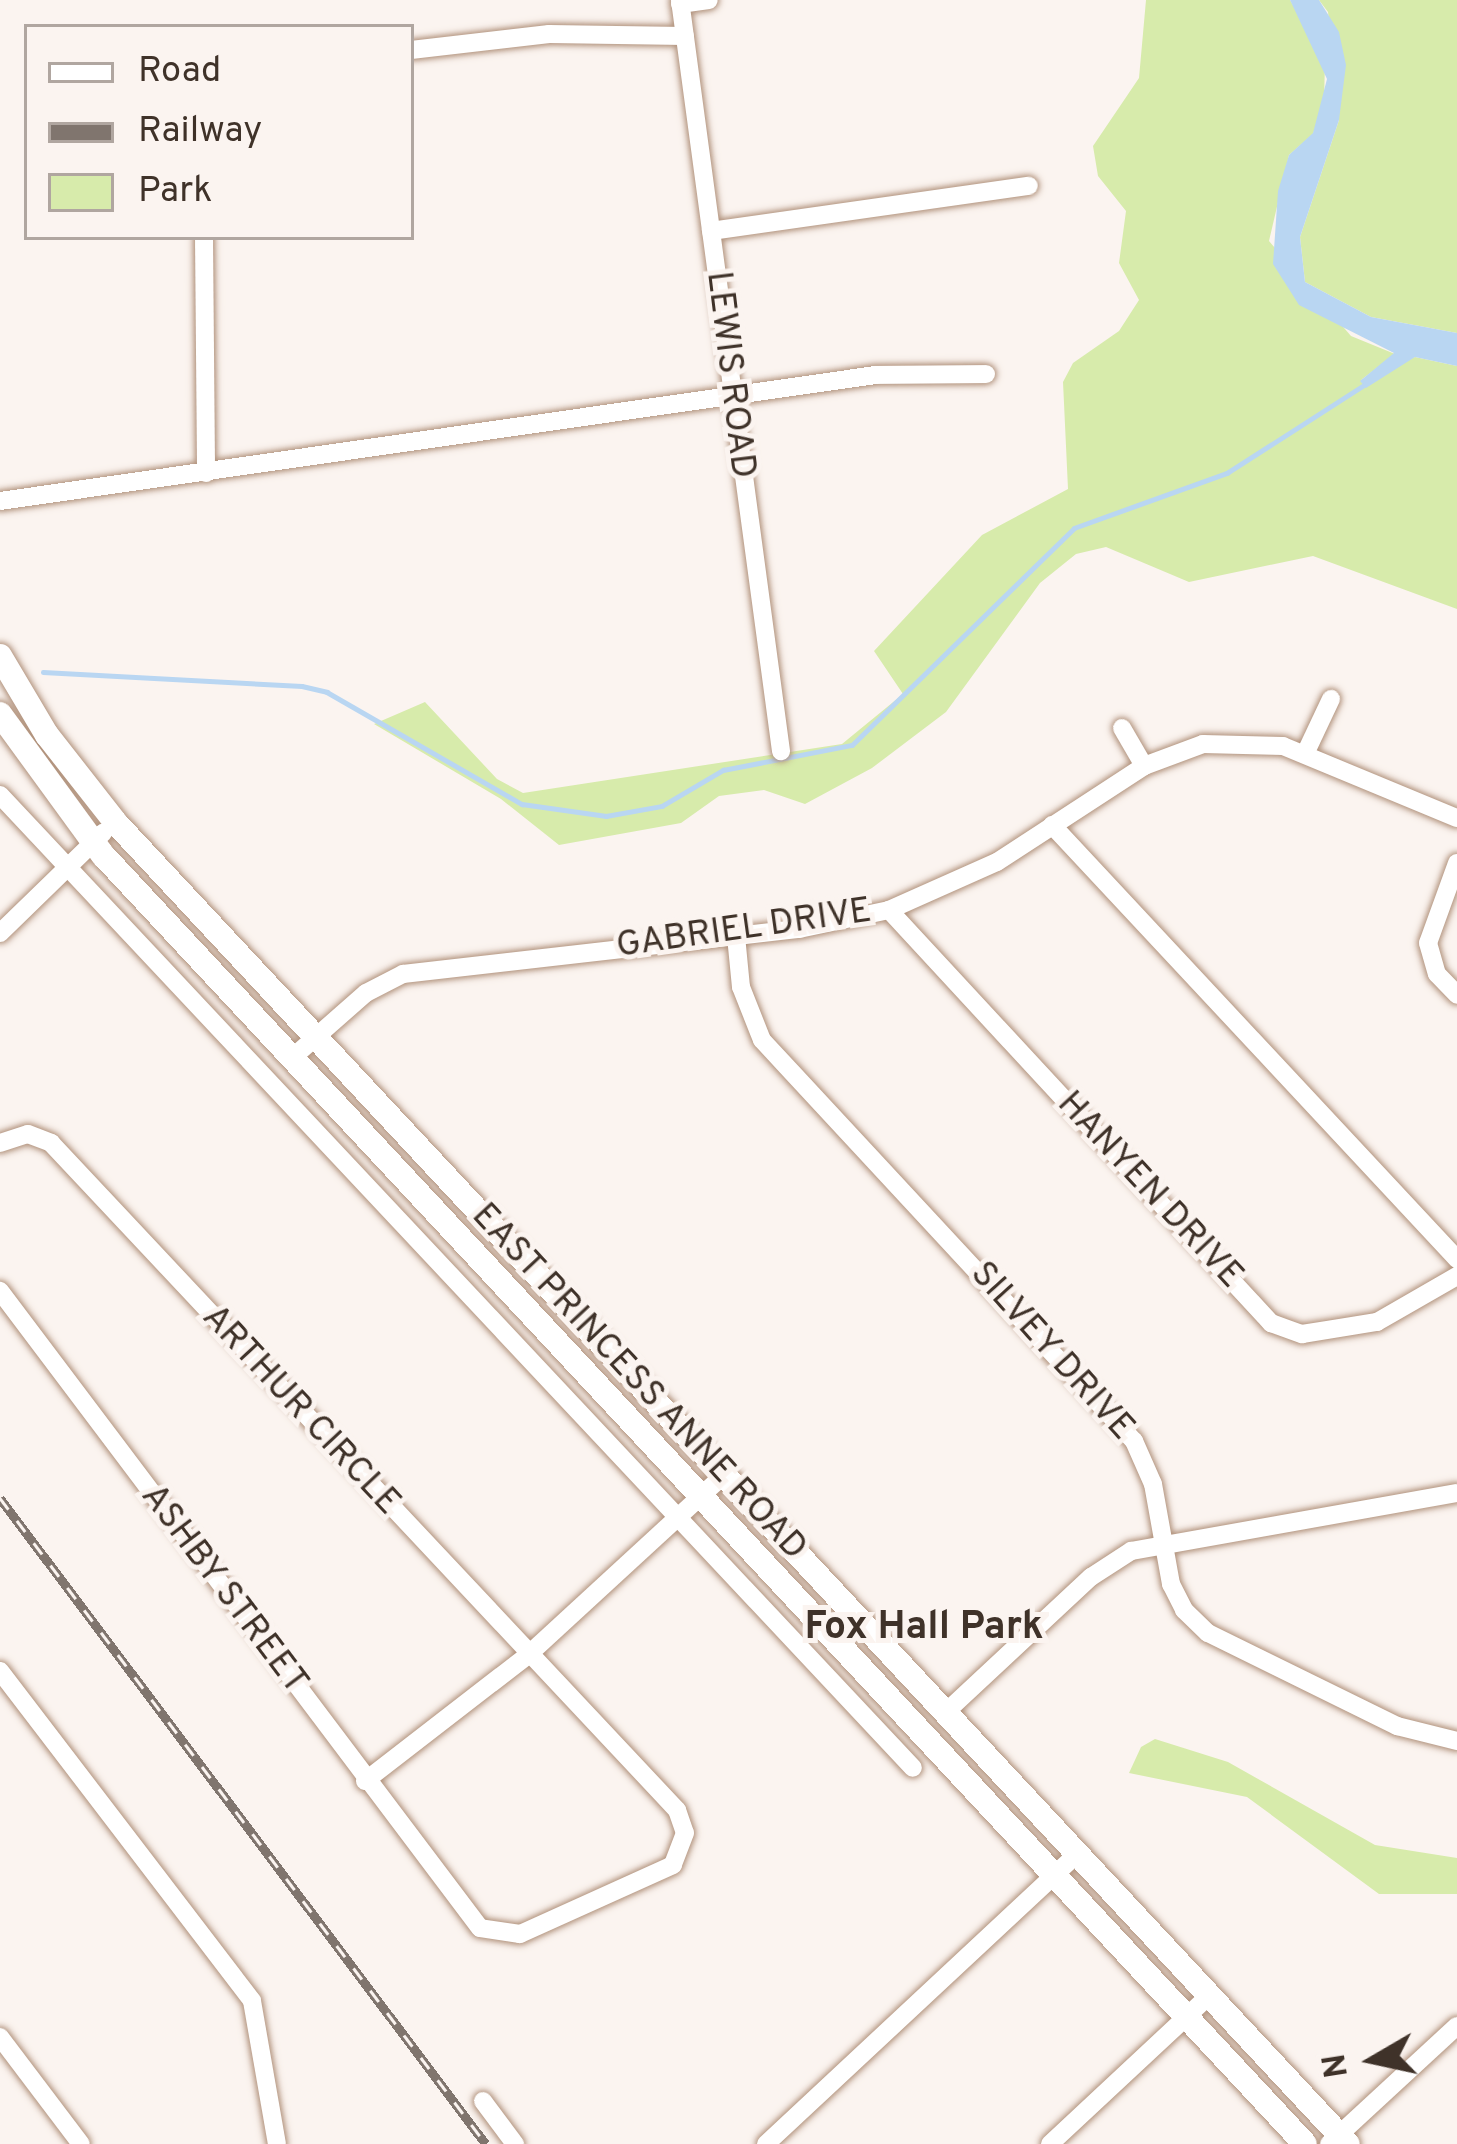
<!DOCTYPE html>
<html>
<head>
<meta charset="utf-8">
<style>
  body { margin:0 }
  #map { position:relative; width:1457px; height:2144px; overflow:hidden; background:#fbf4f0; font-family:Overpass,sans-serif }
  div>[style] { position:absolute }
  .green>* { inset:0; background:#d7ebab }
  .water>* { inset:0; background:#b9d6f2 }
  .stream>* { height:4.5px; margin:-2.25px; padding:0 2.25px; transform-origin:2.25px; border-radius:2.25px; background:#b9d6f2 }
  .roads { filter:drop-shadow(0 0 3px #b1927c) drop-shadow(0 0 3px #b1927c) }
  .minor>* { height:18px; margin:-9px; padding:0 9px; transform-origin:9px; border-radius:9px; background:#fff }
  .secondary>* { height:24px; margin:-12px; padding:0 12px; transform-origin:12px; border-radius:12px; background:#fff }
  .rail>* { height:9px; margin-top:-4.5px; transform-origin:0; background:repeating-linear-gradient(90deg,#fbf4f0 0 14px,#80756e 0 28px); box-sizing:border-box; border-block:3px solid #80756e }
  span { translate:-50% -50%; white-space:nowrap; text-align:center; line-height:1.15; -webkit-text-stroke:10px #fbf4f0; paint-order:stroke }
  .street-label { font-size:36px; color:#3f3229 }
  .neighbourhood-label { font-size:39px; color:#3f3229; font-weight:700 }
  .legend { position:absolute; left:24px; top:24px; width:390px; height:216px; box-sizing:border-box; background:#fbf4f0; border:3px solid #b0a6a0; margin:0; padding:15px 21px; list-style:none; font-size:36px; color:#3f3229 }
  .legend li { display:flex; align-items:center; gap:24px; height:60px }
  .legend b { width:60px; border:3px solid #b0a6a0 }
  .north { position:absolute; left:1313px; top:2000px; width:120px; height:120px; -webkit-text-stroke:9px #fbf4f0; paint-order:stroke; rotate:261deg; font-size:33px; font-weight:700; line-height:48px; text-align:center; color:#3f3229 }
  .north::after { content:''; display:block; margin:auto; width:42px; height:54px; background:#3f3229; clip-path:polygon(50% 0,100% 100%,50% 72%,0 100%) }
</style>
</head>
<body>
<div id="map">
  <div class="green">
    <i style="clip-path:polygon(1146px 0,1290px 0,1325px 62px,1324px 101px,1313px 134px,1289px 155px,1269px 241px,1351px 336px,1395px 354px,1361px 380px,1415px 357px,1457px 366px,1457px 609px,1313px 556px,1189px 582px,1106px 547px,1076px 554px,1040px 583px,946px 712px,872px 768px,805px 804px,764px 790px,719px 796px,681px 823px,559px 845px,501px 799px,374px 724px,425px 702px,497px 779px,523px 793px,842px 744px,903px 694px,874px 651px,982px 535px,1068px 489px,1063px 382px,1073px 363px,1119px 331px,1139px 300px,1119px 263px,1126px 211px,1098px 176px,1093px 146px,1139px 78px)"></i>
    <i style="clip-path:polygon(1319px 0,1457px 0,1457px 333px,1371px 317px,1305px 282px,1300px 237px,1339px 120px,1328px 12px)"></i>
    <i style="clip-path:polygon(1155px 1739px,1228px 1762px,1375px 1845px,1457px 1858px,1457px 1894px,1379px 1894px,1247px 1797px,1129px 1773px,1141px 1747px)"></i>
  </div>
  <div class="water">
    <i style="clip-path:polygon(1290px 0,1319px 0,1339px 32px,1346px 65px,1339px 120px,1300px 237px,1305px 282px,1371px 317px,1457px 333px,1457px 366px,1415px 357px,1366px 388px,1360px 381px,1394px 353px,1299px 305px,1273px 264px,1278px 191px,1289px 155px,1313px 133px,1327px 79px)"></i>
  </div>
  <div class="stream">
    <i style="left:43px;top:672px;width:259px;rotate:3.1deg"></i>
    <i style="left:302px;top:686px;width:26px;rotate:13deg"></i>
    <i style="left:327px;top:692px;width:225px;rotate:29.9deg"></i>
    <i style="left:522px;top:804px;width:85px;rotate:8.1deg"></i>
    <i style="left:606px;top:816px;width:57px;rotate:-10.1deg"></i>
    <i style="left:662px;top:806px;width:71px;rotate:-30.5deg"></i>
    <i style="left:723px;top:770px;width:131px;rotate:-11deg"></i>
    <i style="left:852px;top:745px;width:310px;rotate:-44.3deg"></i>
    <i style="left:1074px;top:528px;width:163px;rotate:-19.8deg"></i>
    <i style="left:1227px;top:473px;width:166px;rotate:-32.7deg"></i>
  </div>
  <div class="roads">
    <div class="minor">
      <i style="left:680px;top:0;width:758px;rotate:82.34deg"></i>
      <i style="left:680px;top:4px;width:29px;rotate:-8deg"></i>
      <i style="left:411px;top:50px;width:139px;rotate:-6.6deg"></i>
      <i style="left:549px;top:34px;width:136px;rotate:0.8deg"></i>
      <i style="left:711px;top:231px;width:321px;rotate:-8.1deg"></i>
      <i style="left:204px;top:237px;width:236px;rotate:89.5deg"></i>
      <i style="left:0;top:501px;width:884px;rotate:-8.19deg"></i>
      <i style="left:875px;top:375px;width:111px;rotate:-0.5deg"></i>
      <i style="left:1122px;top:728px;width:44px;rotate:59.9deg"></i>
      <i style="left:1305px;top:754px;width:61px;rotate:-64.7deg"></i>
      <i style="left:0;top:795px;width:1334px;rotate:46.82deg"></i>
      <i style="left:1052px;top:825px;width:594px;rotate:46.98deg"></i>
      <i style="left:1457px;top:863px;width:85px;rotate:109.9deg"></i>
      <i style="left:1428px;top:943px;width:32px;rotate:74deg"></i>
      <i style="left:1437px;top:974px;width:29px;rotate:46deg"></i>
      <i style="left:889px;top:910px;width:563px;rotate:47.23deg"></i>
      <i style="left:1271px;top:1323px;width:33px;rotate:20deg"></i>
      <i style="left:1302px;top:1334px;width:76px;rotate:-9.1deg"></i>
      <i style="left:1377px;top:1322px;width:92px;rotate:-29.9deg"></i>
      <i style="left:0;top:933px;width:144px;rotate:-44.2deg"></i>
      <i style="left:736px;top:936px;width:51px;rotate:84.4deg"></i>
      <i style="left:741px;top:987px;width:57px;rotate:68.4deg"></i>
      <i style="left:762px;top:1040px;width:547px;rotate:47.15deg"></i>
      <i style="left:1134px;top:1441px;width:47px;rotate:66.2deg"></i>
      <i style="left:1153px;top:1484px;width:102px;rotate:79.8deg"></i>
      <i style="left:1171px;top:1584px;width:29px;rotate:63deg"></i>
      <i style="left:1184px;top:1610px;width:33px;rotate:44deg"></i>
      <i style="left:1208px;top:1633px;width:211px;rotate:26.2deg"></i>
      <i style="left:1397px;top:1726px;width:62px;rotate:14deg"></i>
      <i style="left:292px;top:1058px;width:98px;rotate:-41.3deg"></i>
      <i style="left:366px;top:993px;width:42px;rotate:-27.2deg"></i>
      <i style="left:403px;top:974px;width:399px;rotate:-6.5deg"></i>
      <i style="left:799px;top:929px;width:92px;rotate:-11.9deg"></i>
      <i style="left:889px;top:910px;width:118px;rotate:-24deg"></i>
      <i style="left:997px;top:862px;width:176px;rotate:-33.1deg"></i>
      <i style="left:1144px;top:766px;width:63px;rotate:-20.4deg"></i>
      <i style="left:1203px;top:744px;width:80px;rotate:1.4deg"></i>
      <i style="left:1283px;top:746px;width:188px;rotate:22.5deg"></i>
      <i style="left:0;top:1143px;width:29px;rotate:-18deg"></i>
      <i style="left:28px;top:1134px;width:25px;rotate:21deg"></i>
      <i style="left:51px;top:1143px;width:915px;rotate:46.82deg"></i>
      <i style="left:677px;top:1810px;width:24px;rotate:71deg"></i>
      <i style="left:685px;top:1833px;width:34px;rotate:111deg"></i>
      <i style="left:673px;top:1865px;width:168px;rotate:155.7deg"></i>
      <i style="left:520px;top:1934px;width:40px;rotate:-171.5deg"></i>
      <i style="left:480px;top:1928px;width:798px;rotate:-127deg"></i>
      <i style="left:0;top:1671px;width:415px;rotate:52.6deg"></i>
      <i style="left:252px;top:2001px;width:145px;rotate:80.1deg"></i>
      <i style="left:946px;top:1712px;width:198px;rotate:-43deg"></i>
      <i style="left:1091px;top:1577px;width:48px;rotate:-33deg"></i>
      <i style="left:1131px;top:1551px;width:331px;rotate:-10.1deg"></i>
      <i style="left:365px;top:1781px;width:206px;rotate:-37.7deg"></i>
      <i style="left:528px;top:1655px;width:266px;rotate:-42.6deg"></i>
      <i style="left:0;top:2037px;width:134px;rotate:52.9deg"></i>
      <i style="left:483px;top:2101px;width:54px;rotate:53.3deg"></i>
      <i style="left:766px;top:2144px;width:425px;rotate:-43deg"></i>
      <i style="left:1050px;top:2144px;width:219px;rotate:-43deg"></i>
      <i style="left:1329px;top:2144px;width:174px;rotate:-42.7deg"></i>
    </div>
    <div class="secondary">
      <i style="left:0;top:656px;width:92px;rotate:59.3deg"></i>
      <i style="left:47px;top:735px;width:112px;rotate:51.9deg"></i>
      <i style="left:116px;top:823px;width:1806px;rotate:47deg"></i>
      <i style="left:0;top:714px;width:175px;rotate:53.9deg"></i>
      <i style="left:103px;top:855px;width:1762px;rotate:47deg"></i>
    </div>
  </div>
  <div class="rail">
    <i style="left:0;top:1498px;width:808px;rotate:53.05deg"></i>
  </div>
  <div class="street-label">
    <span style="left:729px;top:375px;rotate:83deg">LEWIS ROAD</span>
    <span style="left:744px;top:930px;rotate:-8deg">GABRIEL DRIVE</span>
    <span style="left:1149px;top:1191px;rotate:47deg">HANYEN DRIVE</span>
    <span style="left:1051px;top:1352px;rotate:48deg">SILVEY DRIVE</span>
    <span style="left:638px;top:1383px;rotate:47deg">EAST PRINCESS ANNE ROAD</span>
    <span style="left:300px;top:1411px;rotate:47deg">ARTHUR CIRCLE</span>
    <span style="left:223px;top:1590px;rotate:53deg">ASHBY STREET</span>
  </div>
  <div class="neighbourhood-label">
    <span style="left:924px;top:1629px">Fox Hall Park</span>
  </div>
  <ul class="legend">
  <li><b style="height:15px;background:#fff"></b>Road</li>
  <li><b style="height:15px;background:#80756e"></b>Railway</li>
  <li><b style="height:33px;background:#d7ebab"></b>Park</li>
  </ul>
  <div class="north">N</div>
</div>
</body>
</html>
